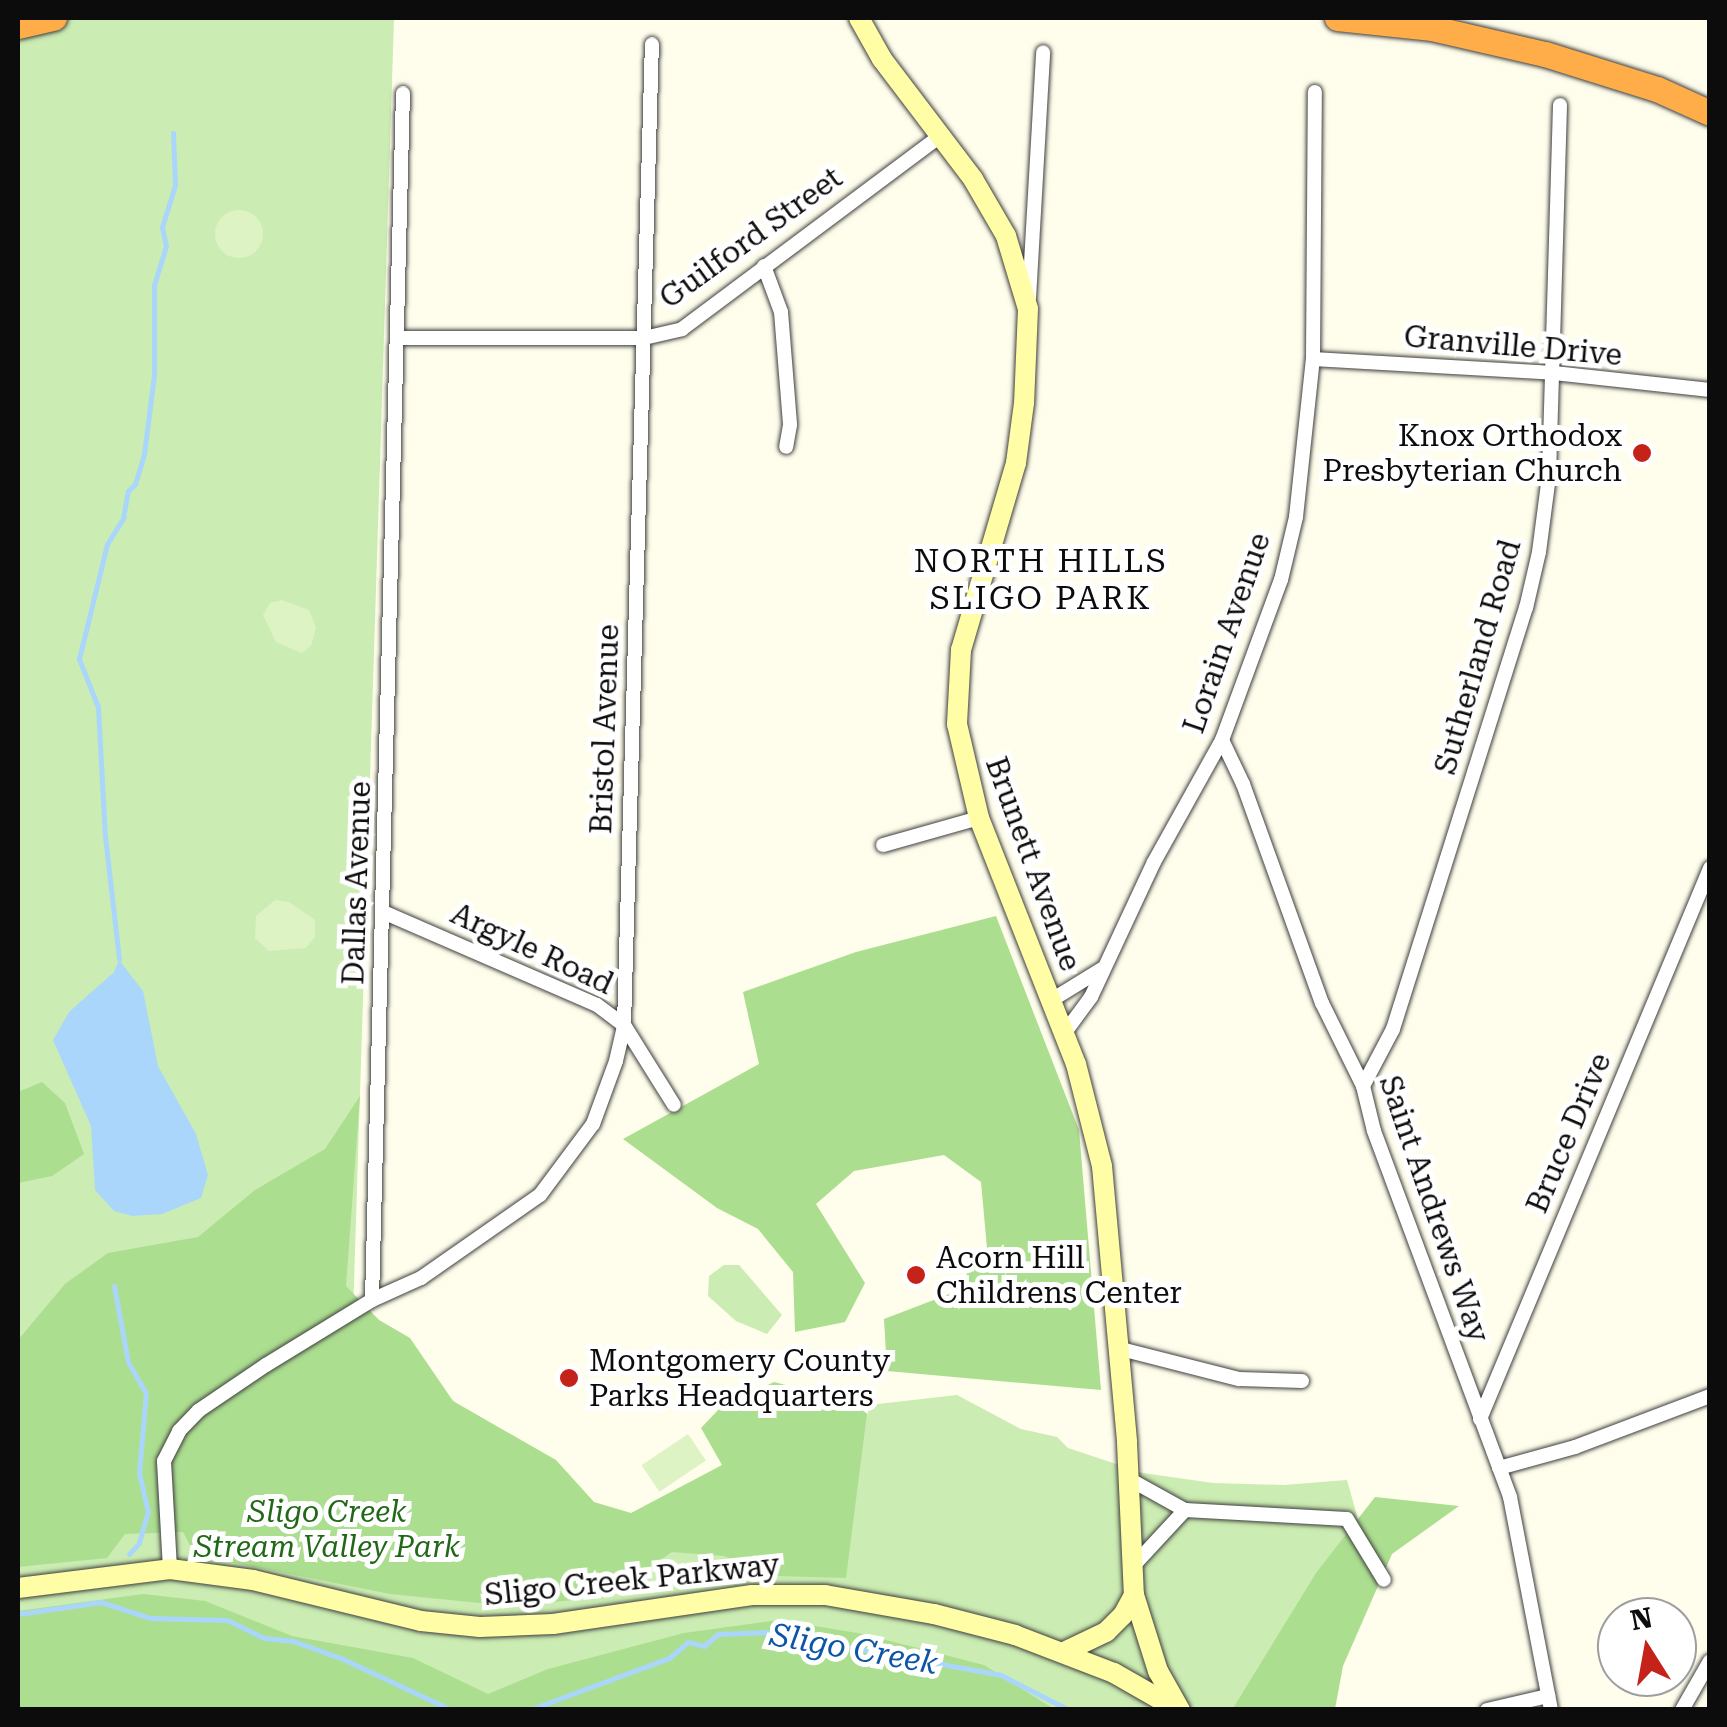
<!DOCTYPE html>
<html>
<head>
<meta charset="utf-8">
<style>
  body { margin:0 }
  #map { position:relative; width:1727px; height:1727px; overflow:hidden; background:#fffdeb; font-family:"Roboto Serif",serif }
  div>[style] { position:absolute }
  .green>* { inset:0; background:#cbecb2 }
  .forest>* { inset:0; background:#acde90 }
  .pitch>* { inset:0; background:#def3c4; transform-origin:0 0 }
  .round { border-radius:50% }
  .water>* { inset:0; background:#abd6fb }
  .stream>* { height:5px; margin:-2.5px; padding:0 2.5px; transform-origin:2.5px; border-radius:2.5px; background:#abd6fb }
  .roads { filter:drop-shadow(0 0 2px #3f3f3f) drop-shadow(0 0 2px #3f3f3f) }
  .street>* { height:14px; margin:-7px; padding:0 7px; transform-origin:7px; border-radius:7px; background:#fff }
  .secondary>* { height:20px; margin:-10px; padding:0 10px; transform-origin:10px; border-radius:10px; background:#fffda6 }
  .highway>* { height:25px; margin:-12.5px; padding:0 12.5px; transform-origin:12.5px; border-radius:12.5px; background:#ffad49 }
  .dots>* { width:28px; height:28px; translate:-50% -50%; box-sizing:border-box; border:5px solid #fff; border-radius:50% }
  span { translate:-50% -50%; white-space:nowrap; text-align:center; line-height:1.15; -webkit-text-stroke:10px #fff; paint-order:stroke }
  .street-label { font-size:30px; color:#0c0c0c }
  .poi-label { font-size:30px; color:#0c0c0c }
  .right { translate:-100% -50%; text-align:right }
  .left { translate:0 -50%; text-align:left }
  .park-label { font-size:30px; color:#216818; font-style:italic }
  .neighbourhood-label { font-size:32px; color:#0c0c0c; letter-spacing:2.5px }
  .water-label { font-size:32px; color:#0d55a6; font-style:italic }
  .frame { position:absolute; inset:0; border:20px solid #0c0c0c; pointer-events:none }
  .north { position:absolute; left:1597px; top:1597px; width:100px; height:100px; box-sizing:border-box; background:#fff; border:2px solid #9e9e9e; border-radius:50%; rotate:349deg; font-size:28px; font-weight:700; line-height:40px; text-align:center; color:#0c0c0c }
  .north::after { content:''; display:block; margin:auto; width:35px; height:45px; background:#c5221a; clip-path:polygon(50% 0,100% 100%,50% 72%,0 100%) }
</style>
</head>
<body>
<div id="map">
  <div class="green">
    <i style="clip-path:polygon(18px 18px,394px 18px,353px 1315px,374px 1324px,610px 1552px,861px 1406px,957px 1395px,1021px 1429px,1057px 1437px,1068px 1448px,1143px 1473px,1213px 1483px,1284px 1485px,1347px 1480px,1374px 1577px,1321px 1709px,18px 1709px)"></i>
    <i style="clip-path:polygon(724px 1265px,739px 1265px,782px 1315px,767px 1334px,736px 1321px,708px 1296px,709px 1276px)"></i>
  </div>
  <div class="forest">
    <i style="clip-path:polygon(996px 916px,1079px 1130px,1101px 1390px,887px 1371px,884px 1319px,952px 1293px,987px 1248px,981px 1182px,944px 1155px,854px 1171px,816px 1204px,865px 1283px,845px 1322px,795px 1332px,793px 1272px,758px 1229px,717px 1208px,623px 1139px,759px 1064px,743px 992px,856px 952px)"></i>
    <i style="clip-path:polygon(42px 1082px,65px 1103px,84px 1154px,52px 1176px,18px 1183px,18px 1092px)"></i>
    <i style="clip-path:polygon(360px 1096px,346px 1286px,379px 1320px,410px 1338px,453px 1401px,556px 1460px,594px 1502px,631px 1513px,722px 1465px,701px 1428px,720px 1408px,774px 1382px,868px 1406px,846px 1578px,774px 1576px,724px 1556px,672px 1552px,605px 1597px,511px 1606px,390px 1594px,195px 1555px,183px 1532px,125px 1534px,107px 1558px,18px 1567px,18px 1340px,65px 1284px,108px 1253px,198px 1237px,255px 1190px,325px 1149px)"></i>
    <i style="clip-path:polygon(1375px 1497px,1459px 1506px,1392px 1554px,1343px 1666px,1335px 1709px,1232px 1710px,1316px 1573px)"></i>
    <i style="clip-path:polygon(143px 1594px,205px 1601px,292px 1636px,413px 1658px,488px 1694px,548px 1669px,684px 1633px,779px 1620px,863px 1634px,984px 1665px,1054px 1709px,18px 1709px,18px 1611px)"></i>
  </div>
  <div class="pitch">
    <i class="round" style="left:215px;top:210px;width:48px;height:48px"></i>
    <i style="clip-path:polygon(282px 600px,309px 610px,316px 628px,311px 646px,302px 653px,276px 642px,263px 615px,270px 603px)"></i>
    <i style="clip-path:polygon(275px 900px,289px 902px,315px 920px,315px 937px,306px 948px,269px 951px,255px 938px,256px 916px)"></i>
    <i style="left:688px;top:1434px;width:32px;height:56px;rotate:56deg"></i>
  </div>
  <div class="water">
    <i style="clip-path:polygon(119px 960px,143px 991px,158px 1066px,196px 1134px,208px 1175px,201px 1198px,162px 1214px,132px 1216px,114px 1211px,95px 1190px,91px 1126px,53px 1040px,69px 1012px,114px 972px)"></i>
  </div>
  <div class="stream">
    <i style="left:119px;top:959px;width:123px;rotate:-96.5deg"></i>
    <i style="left:105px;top:837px;width:130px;rotate:-93.1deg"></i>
    <i style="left:98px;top:707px;width:52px;rotate:-111.6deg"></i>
    <i style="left:79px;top:659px;width:118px;rotate:-76.3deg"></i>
    <i style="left:107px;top:544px;width:31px;rotate:-58deg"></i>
    <i style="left:123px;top:518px;width:27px;rotate:-80deg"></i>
    <i style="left:128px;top:491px;width:10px;rotate:-45deg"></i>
    <i style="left:135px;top:484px;width:31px;rotate:-73deg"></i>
    <i style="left:144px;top:454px;width:80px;rotate:-82.8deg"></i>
    <i style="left:154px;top:375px;width:90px;rotate:-90deg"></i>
    <i style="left:154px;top:285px;width:41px;rotate:-72.9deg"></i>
    <i style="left:166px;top:246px;width:19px;rotate:-102deg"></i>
    <i style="left:162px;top:227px;width:44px;rotate:-72.8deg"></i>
    <i style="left:175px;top:185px;width:52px;rotate:-92.2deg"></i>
    <i style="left:114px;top:1286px;width:77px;rotate:79.6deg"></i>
    <i style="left:128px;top:1362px;width:36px;rotate:60deg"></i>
    <i style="left:146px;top:1393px;width:80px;rotate:95deg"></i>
    <i style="left:139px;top:1473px;width:39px;rotate:77deg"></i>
    <i style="left:148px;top:1511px;width:33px;rotate:106deg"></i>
    <i style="left:139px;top:1543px;width:15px;rotate:132deg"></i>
    <i style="left:18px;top:1614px;width:84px;rotate:-8.2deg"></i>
    <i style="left:101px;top:1602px;width:52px;rotate:18.1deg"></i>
    <i style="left:150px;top:1618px;width:77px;rotate:1.5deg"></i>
    <i style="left:227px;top:1620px;width:41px;rotate:25.9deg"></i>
    <i style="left:264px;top:1638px;width:29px;rotate:6deg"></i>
    <i style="left:293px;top:1641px;width:53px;rotate:19.8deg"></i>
    <i style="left:343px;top:1659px;width:120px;rotate:25.1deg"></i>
    <i style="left:529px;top:1710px;width:149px;rotate:-20.4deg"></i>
    <i style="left:669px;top:1658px;width:25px;rotate:-40deg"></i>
    <i style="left:688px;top:1642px;width:16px;rotate:14deg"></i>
    <i style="left:704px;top:1646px;width:18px;rotate:-41deg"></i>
    <i style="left:718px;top:1634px;width:51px;rotate:-2.2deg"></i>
    <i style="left:769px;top:1632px;width:236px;rotate:10.5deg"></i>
    <i style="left:1001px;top:1675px;width:76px;rotate:27.2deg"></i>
  </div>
  <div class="roads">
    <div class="street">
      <i style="left:764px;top:266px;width:49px;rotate:69.7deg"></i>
      <i style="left:781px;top:312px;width:113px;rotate:85.4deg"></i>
      <i style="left:790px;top:425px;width:22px;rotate:100deg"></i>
      <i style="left:1029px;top:298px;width:246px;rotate:-86.7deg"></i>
      <i style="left:398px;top:338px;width:246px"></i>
      <i style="left:644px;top:338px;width:39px;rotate:-13deg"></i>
      <i style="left:682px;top:329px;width:321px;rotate:-36.8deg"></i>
      <i style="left:1313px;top:359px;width:241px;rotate:3.3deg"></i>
      <i style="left:1554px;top:373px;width:157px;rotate:6.2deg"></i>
      <i style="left:1222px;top:740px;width:49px;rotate:64.5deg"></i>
      <i style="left:1243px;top:784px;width:233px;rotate:70.2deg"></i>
      <i style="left:1322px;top:1003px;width:93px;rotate:63.7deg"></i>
      <i style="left:1363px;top:1086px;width:46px;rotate:76.3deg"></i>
      <i style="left:1374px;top:1131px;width:390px;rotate:69.6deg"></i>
      <i style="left:1510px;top:1497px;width:217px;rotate:79.1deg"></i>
      <i style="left:883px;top:845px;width:100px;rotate:-15.7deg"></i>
      <i style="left:383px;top:912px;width:233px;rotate:23.5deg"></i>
      <i style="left:597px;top:1005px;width:34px;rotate:37deg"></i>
      <i style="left:624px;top:1025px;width:94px;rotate:58deg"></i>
      <i style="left:1050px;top:1001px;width:61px;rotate:-31.6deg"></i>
      <i style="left:1063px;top:1035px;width:47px;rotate:-53.6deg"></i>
      <i style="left:1091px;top:997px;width:149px;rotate:-65deg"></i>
      <i style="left:1154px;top:862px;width:140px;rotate:-60.9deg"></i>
      <i style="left:1222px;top:740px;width:171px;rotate:-69.8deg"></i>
      <i style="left:1281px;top:580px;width:65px;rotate:-76.6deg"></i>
      <i style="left:1296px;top:517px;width:159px;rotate:-83.9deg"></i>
      <i style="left:1313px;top:359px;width:267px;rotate:-89.6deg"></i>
      <i style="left:1363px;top:1086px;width:64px;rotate:-62.2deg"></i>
      <i style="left:1393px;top:1029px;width:442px;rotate:-72.5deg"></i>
      <i style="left:1526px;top:608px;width:57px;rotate:-76.9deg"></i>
      <i style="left:1539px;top:552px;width:77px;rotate:-82.5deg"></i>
      <i style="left:1549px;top:476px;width:371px;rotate:-88.3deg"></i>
      <i style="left:372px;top:1300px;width:54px;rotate:-24.2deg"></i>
      <i style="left:421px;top:1278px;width:145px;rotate:-34.9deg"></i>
      <i style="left:540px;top:1195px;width:89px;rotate:-53.3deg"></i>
      <i style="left:593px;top:1124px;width:67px;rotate:-69.9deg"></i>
      <i style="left:616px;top:1061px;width:37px;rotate:-77deg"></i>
      <i style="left:624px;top:1025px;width:981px;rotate:-88.37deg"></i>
      <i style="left:1117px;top:1348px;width:126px;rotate:14.3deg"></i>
      <i style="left:1239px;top:1379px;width:63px;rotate:1.8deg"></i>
      <i style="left:1480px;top:1419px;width:597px;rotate:-67.34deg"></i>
      <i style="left:1499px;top:1468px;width:79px;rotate:-15.4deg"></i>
      <i style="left:1575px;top:1447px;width:144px;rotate:-20.7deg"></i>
      <i style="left:1129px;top:1479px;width:64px;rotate:29deg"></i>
      <i style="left:1185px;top:1510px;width:162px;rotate:3.2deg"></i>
      <i style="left:1347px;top:1519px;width:71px;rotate:58.8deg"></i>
      <i style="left:1135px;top:1564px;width:74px;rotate:-47.2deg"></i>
      <i style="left:170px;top:1569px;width:108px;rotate:-93.2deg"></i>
      <i style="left:164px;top:1461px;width:34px;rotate:-63deg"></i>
      <i style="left:179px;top:1431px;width:28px;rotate:-46deg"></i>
      <i style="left:198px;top:1411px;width:82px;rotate:-34.1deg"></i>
      <i style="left:266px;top:1365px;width:124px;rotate:-31.5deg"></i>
      <i style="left:372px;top:1300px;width:1207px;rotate:-88.53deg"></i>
      <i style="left:1487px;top:1710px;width:63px;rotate:-12.9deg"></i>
      <i style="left:1682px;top:1710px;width:56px;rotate:-60.3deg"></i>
    </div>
    <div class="secondary">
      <i style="left:859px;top:18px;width:47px;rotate:60.7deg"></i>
      <i style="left:882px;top:59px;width:151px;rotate:52.8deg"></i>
      <i style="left:973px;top:179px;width:66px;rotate:59.9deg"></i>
      <i style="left:1006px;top:236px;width:76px;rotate:73.2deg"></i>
      <i style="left:1028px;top:309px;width:94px;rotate:92.4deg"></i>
      <i style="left:1024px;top:403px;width:61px;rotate:97.6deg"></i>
      <i style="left:1016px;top:463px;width:195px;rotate:106.4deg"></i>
      <i style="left:961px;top:650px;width:74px;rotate:93.1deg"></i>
      <i style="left:957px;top:724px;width:97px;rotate:76.8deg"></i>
      <i style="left:979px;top:818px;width:264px;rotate:68.5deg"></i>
      <i style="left:1076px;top:1064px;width:105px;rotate:75.7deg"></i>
      <i style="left:1102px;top:1166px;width:278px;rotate:84.8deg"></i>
      <i style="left:1127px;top:1443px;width:152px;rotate:87.4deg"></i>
      <i style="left:1134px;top:1595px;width:80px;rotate:72.5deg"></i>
      <i style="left:1158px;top:1671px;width:45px;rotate:60.6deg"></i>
      <i style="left:18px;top:1588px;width:153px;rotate:-7.1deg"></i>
      <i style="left:170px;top:1569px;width:84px;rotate:7.5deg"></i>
      <i style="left:253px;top:1580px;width:173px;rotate:13.7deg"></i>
      <i style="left:421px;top:1621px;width:59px;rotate:5.8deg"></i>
      <i style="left:480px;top:1627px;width:73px;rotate:-2.4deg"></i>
      <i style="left:553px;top:1624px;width:201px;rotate:-8.3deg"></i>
      <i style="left:752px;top:1595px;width:73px"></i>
      <i style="left:825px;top:1595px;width:111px;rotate:9.9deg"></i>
      <i style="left:934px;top:1614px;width:84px;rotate:14.5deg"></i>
      <i style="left:1015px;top:1635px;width:106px;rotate:21deg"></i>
      <i style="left:1114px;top:1673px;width:70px;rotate:29.8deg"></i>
      <i style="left:1064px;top:1652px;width:47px;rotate:-25.5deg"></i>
      <i style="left:1106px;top:1632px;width:24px;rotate:-45deg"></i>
      <i style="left:1123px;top:1615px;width:23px;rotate:-61deg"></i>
    </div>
    <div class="highway">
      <i style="left:1337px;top:18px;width:96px;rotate:6deg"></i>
      <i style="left:1432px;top:28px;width:116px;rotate:13deg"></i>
      <i style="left:1545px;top:54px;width:117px;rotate:17.4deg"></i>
      <i style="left:1657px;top:89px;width:58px;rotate:24.4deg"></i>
      <i style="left:18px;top:26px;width:37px;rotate:-13deg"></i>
    </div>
  </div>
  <div class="dots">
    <i style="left:1642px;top:453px;background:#c5221a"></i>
    <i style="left:916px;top:1275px;background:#c5221a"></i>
    <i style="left:569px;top:1378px;background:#c5221a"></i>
  </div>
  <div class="street-label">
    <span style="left:751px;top:238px;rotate:-36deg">Guilford Street</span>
    <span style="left:1513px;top:346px;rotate:5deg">Granville Drive</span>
    <span style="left:1227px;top:633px;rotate:-71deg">Lorain Avenue</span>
    <span style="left:1478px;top:657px;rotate:-74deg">Sutherland Road</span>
    <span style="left:605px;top:729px;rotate:-88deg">Bristol Avenue</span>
    <span style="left:1033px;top:864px;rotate:70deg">Brunett Avenue</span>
    <span style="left:357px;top:883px;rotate:-88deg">Dallas Avenue</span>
    <span style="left:532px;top:949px;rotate:25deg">Argyle Road</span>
    <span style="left:1569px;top:1133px;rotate:-67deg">Bruce Drive</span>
    <span style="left:1434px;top:1209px;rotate:71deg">Saint Andrews Way</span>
    <span style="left:632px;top:1580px;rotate:-6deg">Sligo Creek Parkway</span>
  </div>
  <div class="poi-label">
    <span class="right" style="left:1622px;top:453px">Knox Orthodox<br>Presbyterian Church</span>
    <span class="left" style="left:936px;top:1275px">Acorn Hill<br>Childrens Center</span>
    <span class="left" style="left:589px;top:1378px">Montgomery County<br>Parks Headquarters</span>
  </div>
  <div class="park-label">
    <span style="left:327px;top:1529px">Sligo Creek<br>Stream Valley Park</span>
  </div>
  <div class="neighbourhood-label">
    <span style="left:1041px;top:580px">NORTH HILLS<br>SLIGO PARK</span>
  </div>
  <div class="water-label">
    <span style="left:854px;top:1649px;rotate:10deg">Sligo Creek</span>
  </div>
  <div class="frame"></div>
  <div class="north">N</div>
</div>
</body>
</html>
